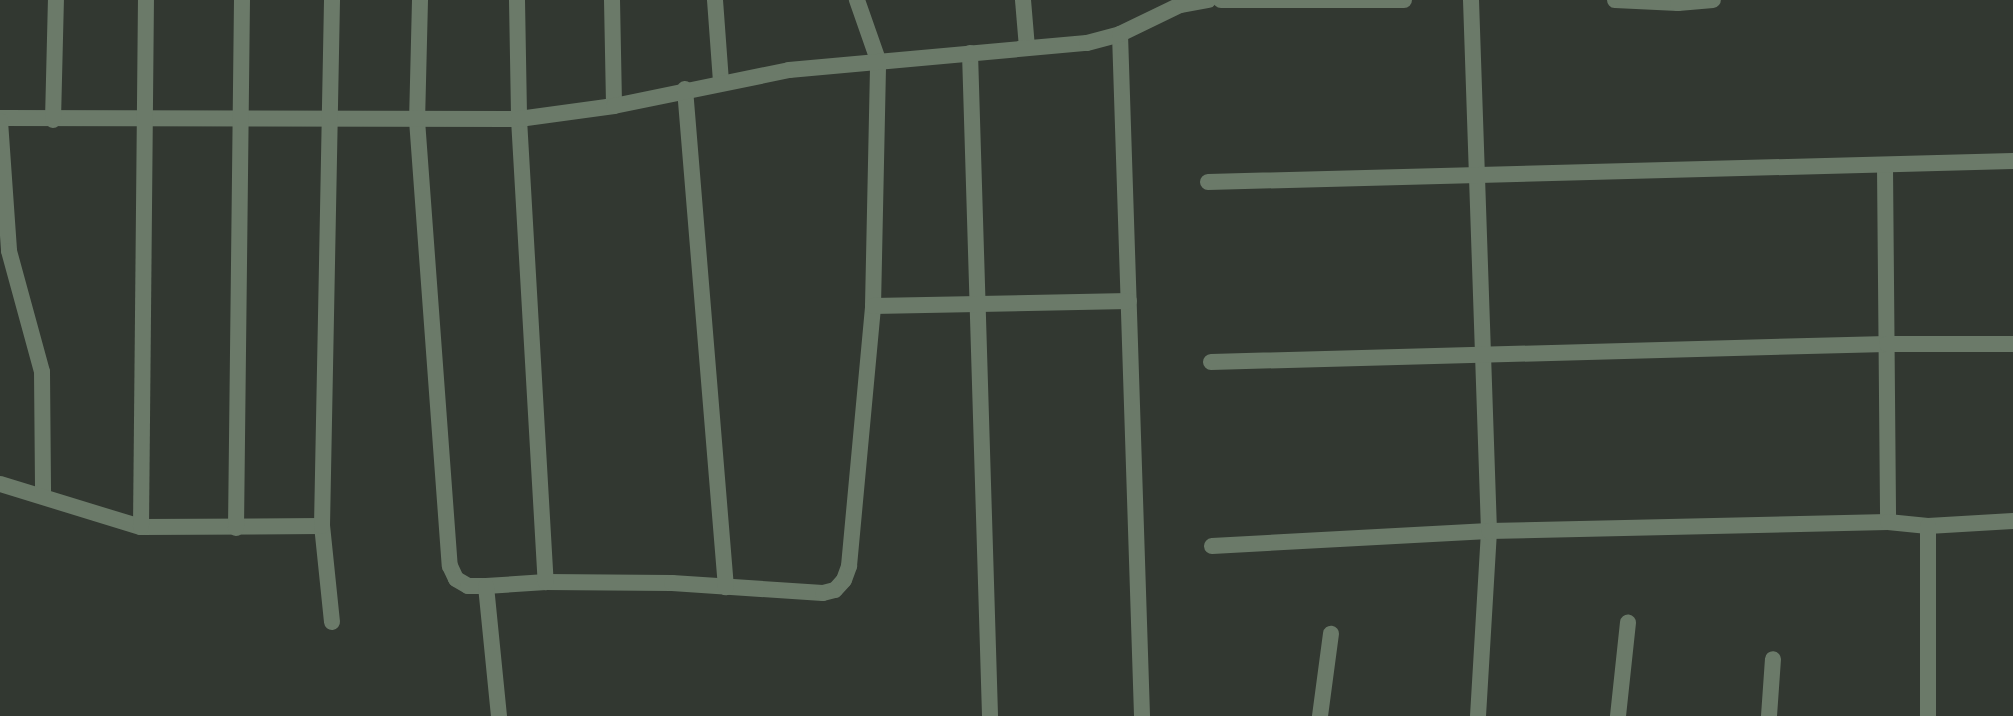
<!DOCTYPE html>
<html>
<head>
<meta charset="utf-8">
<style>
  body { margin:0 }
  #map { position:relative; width:2013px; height:716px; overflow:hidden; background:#323831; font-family:Rubik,sans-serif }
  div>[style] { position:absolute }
  .street>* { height:16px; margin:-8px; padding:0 8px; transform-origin:8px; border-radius:8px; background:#6b7a69 }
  span { translate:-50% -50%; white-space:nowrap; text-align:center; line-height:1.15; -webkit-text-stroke:8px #282e27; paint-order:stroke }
</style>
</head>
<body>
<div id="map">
  <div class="street">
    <i style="left:420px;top:0;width:120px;rotate:91.4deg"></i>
    <i style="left:417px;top:120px;width:447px;rotate:85.8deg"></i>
    <i style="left:450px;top:566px;width:14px;rotate:65deg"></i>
    <i style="left:456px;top:579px;width:14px;rotate:30deg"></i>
    <i style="left:468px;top:586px;width:18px"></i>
    <i style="left:486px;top:586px;width:60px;rotate:-3.8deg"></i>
    <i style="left:546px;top:582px;width:126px;rotate:0.5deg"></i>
    <i style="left:672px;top:583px;width:151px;rotate:3.8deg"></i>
    <i style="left:823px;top:593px;width:12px;rotate:-14deg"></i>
    <i style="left:835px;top:590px;width:13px;rotate:-48deg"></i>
    <i style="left:844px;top:580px;width:15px;rotate:-70deg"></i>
    <i style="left:849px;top:566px;width:261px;rotate:-84.7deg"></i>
    <i style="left:873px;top:306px;width:246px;rotate:-88.8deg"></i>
    <i style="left:878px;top:60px;width:64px;rotate:-109.3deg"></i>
    <i style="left:517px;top:0;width:119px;rotate:89deg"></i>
    <i style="left:519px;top:119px;width:464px;rotate:86.7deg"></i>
    <i style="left:612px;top:0;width:106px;rotate:88.9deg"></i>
    <i style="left:715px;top:0;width:81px;rotate:85.8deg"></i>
    <i style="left:1023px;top:0;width:48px;rotate:85.2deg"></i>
    <i style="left:1221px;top:0;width:183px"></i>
    <i style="left:1471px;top:0;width:531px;rotate:88.06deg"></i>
    <i style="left:1489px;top:531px;width:185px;rotate:93.4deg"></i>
    <i style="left:1615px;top:0;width:63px;rotate:2.7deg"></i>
    <i style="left:1678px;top:3px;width:35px;rotate:-5deg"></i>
    <i style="left:1120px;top:34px;width:682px;rotate:88.15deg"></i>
    <i style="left:970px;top:53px;width:663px;rotate:88.27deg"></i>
    <i style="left:685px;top:89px;width:500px;rotate:85.3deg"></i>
    <i style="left:0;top:118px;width:519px;rotate:0.11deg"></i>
    <i style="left:519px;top:119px;width:96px;rotate:-7.8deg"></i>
    <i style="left:614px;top:106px;width:179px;rotate:-11.6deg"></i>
    <i style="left:789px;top:70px;width:299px;rotate:-5.2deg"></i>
    <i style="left:1087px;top:43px;width:34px;rotate:-15deg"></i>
    <i style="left:1120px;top:34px;width:67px;rotate:-25.8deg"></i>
    <i style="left:1180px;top:5px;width:29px;rotate:-10deg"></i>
    <i style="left:53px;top:120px;width:120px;rotate:-88.6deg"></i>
    <i style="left:0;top:121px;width:130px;rotate:86deg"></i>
    <i style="left:9px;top:251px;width:125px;rotate:74.7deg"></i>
    <i style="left:42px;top:372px;width:124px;rotate:89.5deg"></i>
    <i style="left:1885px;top:167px;width:355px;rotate:89.5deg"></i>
    <i style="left:1208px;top:182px;width:805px;rotate:-1.49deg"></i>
    <i style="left:873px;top:306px;width:256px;rotate:-1.1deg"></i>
    <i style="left:1211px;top:362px;width:676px;rotate:-1.53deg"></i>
    <i style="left:1887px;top:344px;width:126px"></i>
    <i style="left:0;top:484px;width:147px;rotate:17deg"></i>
    <i style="left:141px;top:527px;width:181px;rotate:-0.3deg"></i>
    <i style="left:141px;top:527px;width:527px;rotate:-89.46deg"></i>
    <i style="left:236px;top:528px;width:528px;rotate:-89.35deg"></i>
    <i style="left:1212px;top:546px;width:277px;rotate:-3.1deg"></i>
    <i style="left:1489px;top:531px;width:399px;rotate:-1.3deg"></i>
    <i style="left:1888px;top:522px;width:40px;rotate:5.7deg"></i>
    <i style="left:1928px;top:526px;width:85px;rotate:-3.4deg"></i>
    <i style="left:486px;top:586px;width:131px;rotate:84.3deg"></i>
    <i style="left:332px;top:622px;width:97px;rotate:-95.9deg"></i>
    <i style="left:322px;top:526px;width:526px;rotate:-88.91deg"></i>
    <i style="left:1320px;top:716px;width:83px;rotate:-82.4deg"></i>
    <i style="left:1618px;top:716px;width:94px;rotate:-83.9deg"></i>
    <i style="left:1769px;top:716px;width:57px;rotate:-86deg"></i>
    <i style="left:1928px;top:716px;width:190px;rotate:-90deg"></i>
  </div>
</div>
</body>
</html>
